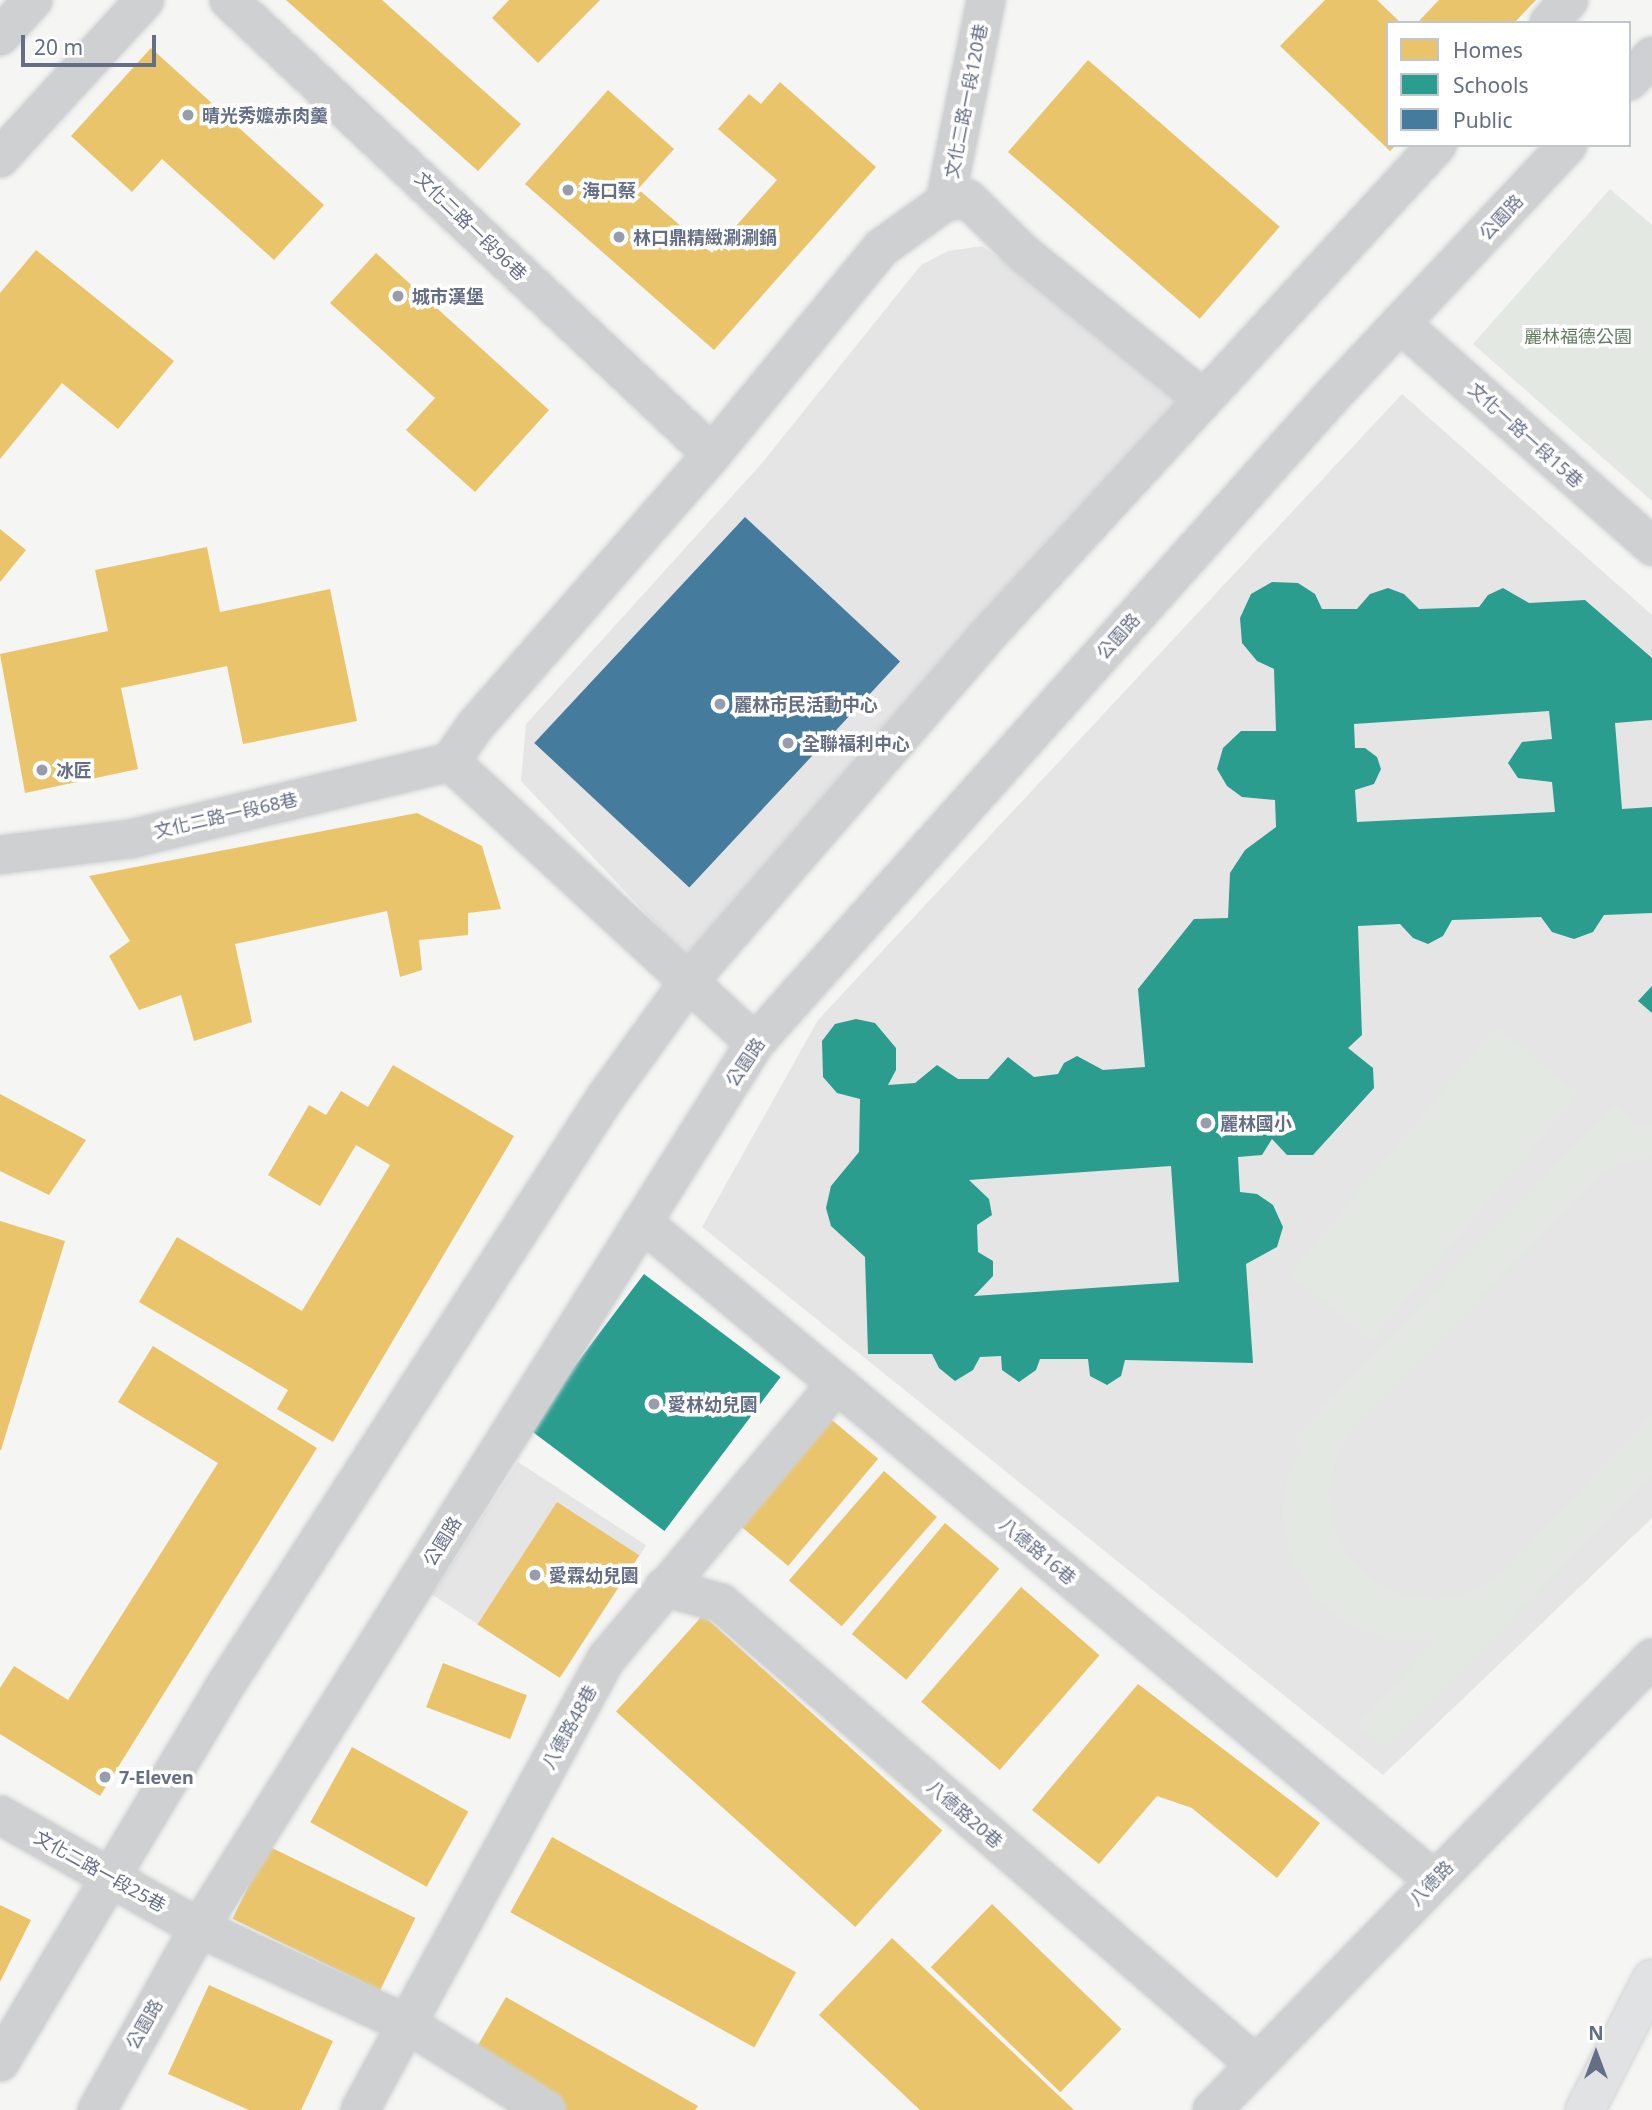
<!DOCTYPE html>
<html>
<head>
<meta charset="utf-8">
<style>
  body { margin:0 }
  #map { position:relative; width:1652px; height:2110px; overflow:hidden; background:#f5f5f4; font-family:"Noto Sans","Noto Sans TC",sans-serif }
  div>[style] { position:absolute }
  .built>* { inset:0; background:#e5e5e6; transform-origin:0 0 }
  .green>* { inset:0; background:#e3e8e2; transform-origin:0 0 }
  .homes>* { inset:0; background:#e9c46a; transform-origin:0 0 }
  .schools>* { inset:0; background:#2a9d8f; transform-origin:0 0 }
  .public>* { inset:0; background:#457b9d; transform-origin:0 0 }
  .roads { filter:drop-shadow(0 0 2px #d0d2d3) drop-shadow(0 0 2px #d0d2d3) }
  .minor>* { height:38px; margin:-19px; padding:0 19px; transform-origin:19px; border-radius:19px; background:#cfd0d1 }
  .major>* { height:38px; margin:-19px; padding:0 19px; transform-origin:19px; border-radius:19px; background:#e1e2e3 }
  .dots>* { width:19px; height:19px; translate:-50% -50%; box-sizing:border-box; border:4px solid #fff; border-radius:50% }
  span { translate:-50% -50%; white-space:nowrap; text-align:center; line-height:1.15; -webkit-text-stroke:7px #fff; paint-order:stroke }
  .street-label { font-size:18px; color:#646e85 }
  .poi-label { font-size:18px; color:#646e85; font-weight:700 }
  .left { translate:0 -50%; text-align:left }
  .park-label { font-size:18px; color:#637c64 }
  .legend { position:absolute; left:1386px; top:21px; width:245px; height:126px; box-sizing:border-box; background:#fff; border:2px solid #c1c5ce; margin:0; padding:9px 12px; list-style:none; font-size:21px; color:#646e85 }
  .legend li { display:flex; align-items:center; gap:14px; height:35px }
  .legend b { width:35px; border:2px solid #c1c5ce }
  .north { position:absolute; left:1561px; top:2019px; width:70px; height:70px; -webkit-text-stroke:5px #fff; paint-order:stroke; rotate:0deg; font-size:19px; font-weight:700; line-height:28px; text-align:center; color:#646e85 }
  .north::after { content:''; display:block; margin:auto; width:24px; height:32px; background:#646e85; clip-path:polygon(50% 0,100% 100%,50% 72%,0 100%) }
  .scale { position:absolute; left:21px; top:35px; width:135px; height:32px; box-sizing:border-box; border:4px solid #646e85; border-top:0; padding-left:9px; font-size:21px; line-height:24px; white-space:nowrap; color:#646e85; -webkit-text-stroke:5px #fff; paint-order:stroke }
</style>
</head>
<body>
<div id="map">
  <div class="built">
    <i style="clip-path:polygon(982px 246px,1191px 392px,689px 959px,521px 781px,526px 724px,762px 463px,921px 265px,948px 251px)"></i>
    <i style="clip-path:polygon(1402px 394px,1652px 615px,1652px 1518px,1383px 1775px,702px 1227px,818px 1020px)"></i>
    <i style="left:518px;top:1462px;width:153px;height:158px;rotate:33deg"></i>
  </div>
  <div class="green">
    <i style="clip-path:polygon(1610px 189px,1652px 225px,1652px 501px,1473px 344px)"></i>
    <i style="left:1497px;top:1026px;width:106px;height:323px;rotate:40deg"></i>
    <i style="clip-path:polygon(1616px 1103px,1635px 1123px,1652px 1122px,1652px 1158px,1633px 1160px,1604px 1172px,1354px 1427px,1337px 1454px,1329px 1489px,1333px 1524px,1348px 1555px,1373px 1580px,1405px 1595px,1440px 1599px,1474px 1590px,1504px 1571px,1652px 1413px,1652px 1475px,1385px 1749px,1357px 1725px,1435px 1640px,1395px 1641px,1351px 1627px,1315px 1599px,1291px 1560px,1281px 1514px,1288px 1474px,1302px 1450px,1292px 1439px)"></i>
  </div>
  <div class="homes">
    <i style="clip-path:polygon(286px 0,382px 0,521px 124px,478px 171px)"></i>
    <i style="clip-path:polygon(509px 0,600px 0,538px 63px,492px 18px)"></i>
    <i style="clip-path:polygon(1325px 0,1377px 0,1401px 23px,1388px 23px,1388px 145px,1396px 145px,1390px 151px,1280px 46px)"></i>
    <i style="clip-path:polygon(1439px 0,1536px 0,1514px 23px,1417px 23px)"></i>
    <i style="clip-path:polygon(151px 48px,324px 205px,274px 260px,162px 159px,132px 192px,71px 136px)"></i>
    <i style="left:1088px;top:60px;width:254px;height:122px;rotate:41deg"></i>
    <i style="clip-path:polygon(780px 82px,876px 167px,714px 350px,525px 184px,608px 90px,674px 149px,638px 189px,712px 253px,777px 180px,718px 129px,749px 94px,761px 104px)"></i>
    <i style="clip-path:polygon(36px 250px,174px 361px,118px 429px,62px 383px,0 459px,0 293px)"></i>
    <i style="clip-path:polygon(376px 253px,549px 410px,475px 492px,406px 430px,435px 398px,330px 303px)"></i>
    <i style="clip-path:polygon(0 529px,26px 550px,0 582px)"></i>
    <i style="clip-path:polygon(207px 547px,220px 612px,330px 589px,357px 721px,243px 744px,227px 666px,121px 688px,138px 769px,25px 793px,0 654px,108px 631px,95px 570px)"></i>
    <i style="clip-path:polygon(417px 813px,482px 846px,501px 909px,468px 913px,468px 935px,419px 940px,422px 970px,400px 977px,387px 911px,235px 944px,252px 1022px,194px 1041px,181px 995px,139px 1010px,109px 956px,130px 941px,89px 876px)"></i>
    <i style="clip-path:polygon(393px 1065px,514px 1136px,333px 1442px,277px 1409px,288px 1390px,139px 1302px,177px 1237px,302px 1311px,390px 1165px,356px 1145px,320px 1206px,268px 1175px,309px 1105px,326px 1115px,341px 1091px,368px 1107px)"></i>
    <i style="clip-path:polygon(0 1094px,86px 1140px,49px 1195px,0 1171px)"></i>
    <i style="clip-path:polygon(0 1221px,65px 1241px,1px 1450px,0 1450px)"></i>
    <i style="clip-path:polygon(153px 1346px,317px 1448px,100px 1796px,0 1734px,0 1688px,14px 1666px,68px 1700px,218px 1463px,118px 1402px)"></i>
    <i style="left:826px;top:1415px;width:68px;height:140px;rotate:40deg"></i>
    <i style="left:884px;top:1471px;width:70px;height:145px;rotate:41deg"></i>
    <i style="left:557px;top:1502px;width:98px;height:146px;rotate:33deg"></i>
    <i style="left:945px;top:1523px;width:71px;height:145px;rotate:40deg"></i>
    <i style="left:1021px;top:1587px;width:104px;height:152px;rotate:41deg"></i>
    <i style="left:703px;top:1615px;width:322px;height:130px;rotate:42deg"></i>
    <i style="left:443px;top:1663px;width:90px;height:47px;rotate:21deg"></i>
    <i style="clip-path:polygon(1138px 1684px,1320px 1823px,1277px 1878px,1192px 1808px,1157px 1796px,1099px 1864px,1032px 1810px)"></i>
    <i style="left:352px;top:1747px;width:133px;height:86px;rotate:29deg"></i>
    <i style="left:552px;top:1837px;width:279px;height:86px;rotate:29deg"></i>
    <i style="left:268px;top:1846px;width:164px;height:81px;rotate:26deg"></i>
    <i style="left:992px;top:1904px;width:180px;height:88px;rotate:44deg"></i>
    <i style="clip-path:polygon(0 1905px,31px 1920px,0 1982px)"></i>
    <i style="clip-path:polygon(892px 1938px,1074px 2110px,920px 2110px,819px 2015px)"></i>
    <i style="clip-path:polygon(209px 1985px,333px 2041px,301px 2110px,249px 2110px,168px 2074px)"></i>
    <i style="clip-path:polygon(506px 1997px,698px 2106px,695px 2110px,564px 2110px,471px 2057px)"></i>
  </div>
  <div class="schools">
    <i style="clip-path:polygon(evenodd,1272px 582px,1298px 583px,1315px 594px,1322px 609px,1357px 609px,1370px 594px,1388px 588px,1404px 594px,1419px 609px,1479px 607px,1488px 595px,1503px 588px,1529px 603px,1585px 600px,1652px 658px,1652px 720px,1615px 723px,1622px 809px,1652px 807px,1652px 913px,1604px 915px,1593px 932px,1574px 939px,1552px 932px,1541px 917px,1452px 920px,1443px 936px,1428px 944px,1413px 938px,1400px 924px,1358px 926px,1362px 1035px,1348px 1048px,1373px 1068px,1374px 1088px,1313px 1155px,1287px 1155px,1272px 1139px,1262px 1155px,1238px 1157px,1240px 1192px,1257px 1194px,1273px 1205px,1283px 1227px,1277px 1247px,1246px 1264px,1253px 1363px,1125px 1360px,1121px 1376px,1107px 1385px,1090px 1376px,1088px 1359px,1040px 1359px,1036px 1370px,1019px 1382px,1002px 1370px,1001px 1356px,980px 1357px,973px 1370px,955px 1381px,939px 1368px,932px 1354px,868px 1354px,865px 1257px,831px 1226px,826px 1208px,831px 1186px,859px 1152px,860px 1099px,837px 1093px,823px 1077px,822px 1041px,835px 1024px,856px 1019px,875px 1023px,896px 1048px,896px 1070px,888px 1085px,915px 1083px,937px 1065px,958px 1079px,988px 1079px,1008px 1057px,1034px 1077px,1058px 1074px,1064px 1063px,1077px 1056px,1103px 1070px,1145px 1067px,1138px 989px,1194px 919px,1228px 918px,1230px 873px,1245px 850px,1276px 827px,1275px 800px,1242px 797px,1227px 786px,1217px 769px,1223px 748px,1241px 731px,1276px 731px,1274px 669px,1257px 661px,1242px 643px,1240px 618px,1251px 594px,1272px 582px,1549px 711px,1552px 739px,1522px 742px,1508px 763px,1518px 778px,1552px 782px,1555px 812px,1357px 822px,1355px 790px,1374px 784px,1381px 769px,1377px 757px,1365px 748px,1355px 748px,1354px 724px,1549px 711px,1272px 582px,1171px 1166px,1179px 1282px,974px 1296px,993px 1276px,993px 1261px,978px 1252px,977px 1225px,992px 1215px,989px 1199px,969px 1180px,1171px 1166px)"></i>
    <i style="clip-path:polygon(1652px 986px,1652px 1013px,1638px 1001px)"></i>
    <i style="left:644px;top:1274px;width:171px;height:193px;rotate:37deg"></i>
  </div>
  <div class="public">
    <i style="left:745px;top:517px;width:212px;height:309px;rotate:43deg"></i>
  </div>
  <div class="roads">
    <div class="minor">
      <i style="left:229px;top:0;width:663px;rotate:43.23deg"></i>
      <i style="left:1549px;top:23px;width:30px;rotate:-49deg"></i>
      <i style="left:0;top:36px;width:49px;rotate:-47.5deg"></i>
      <i style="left:1629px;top:81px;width:34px;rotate:-47deg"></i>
      <i style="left:0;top:158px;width:214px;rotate:-47.5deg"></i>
      <i style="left:945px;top:202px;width:206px;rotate:-78.5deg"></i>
      <i style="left:1400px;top:323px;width:337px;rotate:41.5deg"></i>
      <i style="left:0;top:855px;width:131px;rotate:-7deg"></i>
      <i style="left:130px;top:839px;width:329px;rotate:-13.5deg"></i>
      <i style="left:755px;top:1043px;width:415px;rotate:-137.3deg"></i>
      <i style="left:450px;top:762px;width:44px;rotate:-55.2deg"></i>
      <i style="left:475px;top:726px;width:361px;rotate:-48.9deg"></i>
      <i style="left:712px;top:454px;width:266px;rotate:-50.6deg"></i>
      <i style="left:881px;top:248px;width:79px;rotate:-35.7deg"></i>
      <i style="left:945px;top:202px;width:23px;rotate:-7deg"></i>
      <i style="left:968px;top:199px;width:77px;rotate:44.5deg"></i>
      <i style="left:1023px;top:253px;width:232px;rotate:39deg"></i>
      <i style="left:642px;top:1222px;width:1030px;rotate:39.72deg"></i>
      <i style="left:664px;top:1587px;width:59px;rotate:15.7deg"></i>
      <i style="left:721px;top:1603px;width:704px;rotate:40.8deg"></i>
      <i style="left:0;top:1815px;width:229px;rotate:29.6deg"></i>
      <i style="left:199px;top:1928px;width:229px;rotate:24.8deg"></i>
      <i style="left:407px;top:2024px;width:163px;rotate:31.9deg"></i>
      <i style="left:0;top:2062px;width:435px;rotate:-59.1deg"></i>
      <i style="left:223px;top:1689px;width:704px;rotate:-57.12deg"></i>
      <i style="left:605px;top:1098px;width:145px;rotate:-54.2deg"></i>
      <i style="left:690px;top:980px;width:449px;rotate:-49.2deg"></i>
      <i style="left:983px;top:640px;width:672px;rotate:-47.47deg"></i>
      <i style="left:97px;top:2110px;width:209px;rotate:-60.7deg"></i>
      <i style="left:199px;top:1928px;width:1045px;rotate:-57.86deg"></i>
      <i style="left:755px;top:1043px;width:868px;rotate:-48.27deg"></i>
      <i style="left:1333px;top:395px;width:343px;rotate:-46.8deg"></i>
      <i style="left:360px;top:2110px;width:514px;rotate:-61.39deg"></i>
      <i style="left:606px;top:1659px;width:359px;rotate:-50deg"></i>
      <i style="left:1212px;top:2110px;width:631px;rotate:-45.77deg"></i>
    </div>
    <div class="major">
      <i style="left:1585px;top:2110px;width:147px;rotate:-62.9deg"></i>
    </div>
  </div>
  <div class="dots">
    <i style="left:188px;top:115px;background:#979dac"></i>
    <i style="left:568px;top:190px;background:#979dac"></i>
    <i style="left:619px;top:237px;background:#979dac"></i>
    <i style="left:398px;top:296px;background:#979dac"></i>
    <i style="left:720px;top:704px;background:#979dac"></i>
    <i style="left:788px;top:743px;background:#979dac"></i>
    <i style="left:42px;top:770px;background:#979dac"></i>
    <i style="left:1206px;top:1123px;background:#979dac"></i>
    <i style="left:654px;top:1404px;background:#979dac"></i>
    <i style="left:535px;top:1575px;background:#979dac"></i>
    <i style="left:105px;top:1777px;background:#979dac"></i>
  </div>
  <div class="street-label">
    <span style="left:966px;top:101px;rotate:-79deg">文化二路一段120巷</span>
    <span style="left:1501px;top:217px;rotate:-47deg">公園路</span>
    <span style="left:471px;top:226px;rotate:44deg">文化二路一段96巷</span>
    <span style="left:1526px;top:435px;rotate:42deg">文化一路一段15巷</span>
    <span style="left:1118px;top:636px;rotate:-48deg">公園路</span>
    <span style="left:226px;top:815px;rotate:-13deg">文化二路一段68巷</span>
    <span style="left:745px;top:1062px;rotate:-56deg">公園路</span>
    <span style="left:442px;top:1541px;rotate:-58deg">公園路</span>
    <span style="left:1038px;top:1551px;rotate:40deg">八德路16巷</span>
    <span style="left:569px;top:1727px;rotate:-61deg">八德路48巷</span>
    <span style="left:965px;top:1814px;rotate:41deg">八德路20巷</span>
    <span style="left:100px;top:1871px;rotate:29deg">文化二路一段25巷</span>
    <span style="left:1431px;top:1883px;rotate:-46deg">八德路</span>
    <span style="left:144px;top:2024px;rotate:-60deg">公園路</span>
  </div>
  <div class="poi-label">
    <span class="left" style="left:202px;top:115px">晴光秀嬤赤肉羹</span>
    <span class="left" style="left:582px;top:190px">海口蔡</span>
    <span class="left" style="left:633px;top:237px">林口鼎精緻涮涮鍋</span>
    <span class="left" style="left:412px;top:296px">城市漢堡</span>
    <span class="left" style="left:734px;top:704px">麗林市民活動中心</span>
    <span class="left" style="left:802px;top:743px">全聯福利中心</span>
    <span class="left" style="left:56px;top:770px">冰匠</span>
    <span class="left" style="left:1220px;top:1123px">麗林國小</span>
    <span class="left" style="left:668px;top:1404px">愛林幼兒園</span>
    <span class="left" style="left:549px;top:1575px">愛霖幼兒園</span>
    <span class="left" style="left:119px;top:1777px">7-Eleven</span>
  </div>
  <div class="park-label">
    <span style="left:1578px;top:336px">麗林福德公園</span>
  </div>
  <ul class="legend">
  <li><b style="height:19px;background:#e9c46a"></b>Homes</li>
  <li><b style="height:19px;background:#2a9d8f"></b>Schools</li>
  <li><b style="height:19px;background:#457b9d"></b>Public</li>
  </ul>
  <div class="north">N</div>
  <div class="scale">20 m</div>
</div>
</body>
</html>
